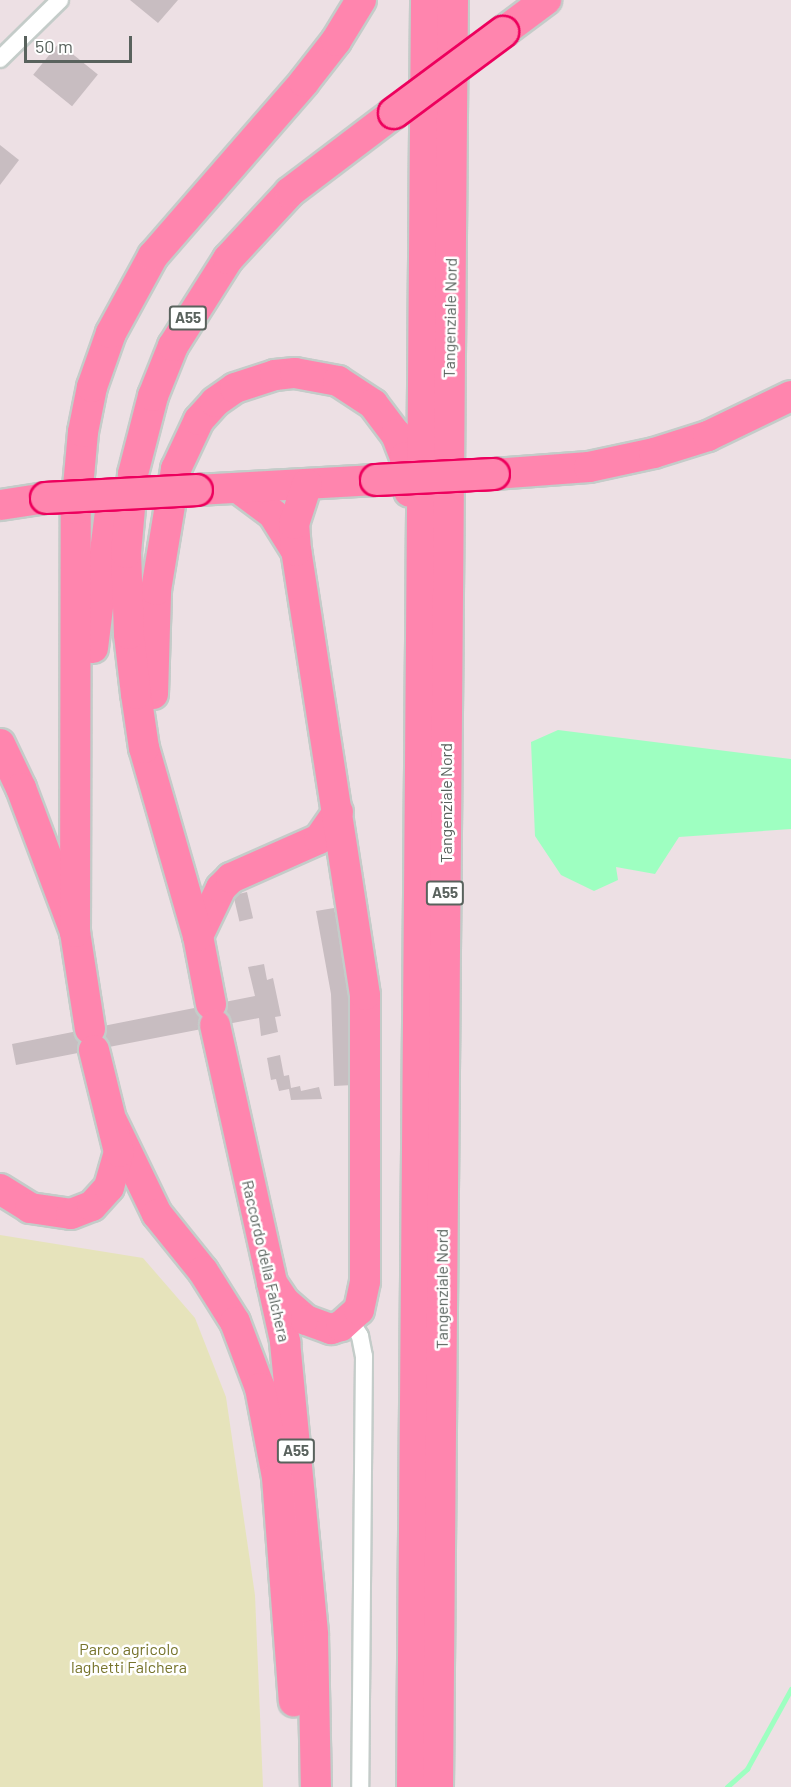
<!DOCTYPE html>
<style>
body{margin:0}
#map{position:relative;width:791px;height:1787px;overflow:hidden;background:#ede0e4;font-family:Barlow,sans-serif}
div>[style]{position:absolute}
.green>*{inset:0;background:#e6e3bb}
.water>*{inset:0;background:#9effc1}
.stream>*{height:4.5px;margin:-2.25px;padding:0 2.25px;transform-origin:2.25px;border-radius:2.25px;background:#9effc1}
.building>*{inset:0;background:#c8bdc1;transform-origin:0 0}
.roads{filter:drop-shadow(2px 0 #c4ccc9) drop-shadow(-2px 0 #c4ccc9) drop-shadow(0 2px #c4ccc9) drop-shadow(0 -2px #c4ccc9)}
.street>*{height:16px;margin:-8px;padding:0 8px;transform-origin:8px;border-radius:8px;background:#fff}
.highway>*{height:30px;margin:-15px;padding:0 15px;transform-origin:15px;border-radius:15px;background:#ff85ae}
.bridges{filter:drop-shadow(2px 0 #ed005d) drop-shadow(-2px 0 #ed005d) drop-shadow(0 2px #ed005d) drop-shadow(0 -2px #ed005d)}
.highway-bridge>*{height:30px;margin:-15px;padding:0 15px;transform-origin:15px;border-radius:15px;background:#ff85ae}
span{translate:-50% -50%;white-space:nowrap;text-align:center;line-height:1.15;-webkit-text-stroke:5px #fff;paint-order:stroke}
.shield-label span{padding:2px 4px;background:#fff;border:2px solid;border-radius:4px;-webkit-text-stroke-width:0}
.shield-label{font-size:15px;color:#59625d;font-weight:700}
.street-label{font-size:16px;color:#59625d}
.park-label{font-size:16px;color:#77742c}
.scale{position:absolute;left:24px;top:36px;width:108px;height:27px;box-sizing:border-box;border:3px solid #59625d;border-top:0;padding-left:8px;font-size:18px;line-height:21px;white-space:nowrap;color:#59625d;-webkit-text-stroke:4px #fff;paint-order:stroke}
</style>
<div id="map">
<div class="green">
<div style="clip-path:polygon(0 1235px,143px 1258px,195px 1318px,226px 1397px,255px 1595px,263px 1787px,0 1787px)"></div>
</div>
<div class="water">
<div style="clip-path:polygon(558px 730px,791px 759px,791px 829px,679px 837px,655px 874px,616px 867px,618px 880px,594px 891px,561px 875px,535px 836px,531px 742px)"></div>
</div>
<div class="stream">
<div style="left:727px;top:1787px;width:27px;rotate:-42deg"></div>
<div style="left:747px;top:1769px;width:91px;rotate:-61.2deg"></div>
</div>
<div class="building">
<div style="clip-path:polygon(130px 0,178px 0,158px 23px)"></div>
<div style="left:59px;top:43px;width:50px;height:41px;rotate:39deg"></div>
<div style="clip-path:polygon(0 145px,19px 160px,0 185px)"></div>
<div style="left:247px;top:892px;width:27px;height:14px;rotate:77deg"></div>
<div style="clip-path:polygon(334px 908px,348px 974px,353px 1085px,334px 1086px,331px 994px,316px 911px)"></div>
<div style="clip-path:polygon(264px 964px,267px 980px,273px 978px,281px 1016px,275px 1017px,278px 1032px,261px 1036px,259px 1018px,16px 1065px,12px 1044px,255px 996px,248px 967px)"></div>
<div style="clip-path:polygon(280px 1055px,284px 1076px,289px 1075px,291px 1088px,300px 1086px,301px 1091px,319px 1087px,322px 1099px,291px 1100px,289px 1089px,279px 1091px,276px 1079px,271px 1080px,267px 1058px)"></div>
</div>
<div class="roads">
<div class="street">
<div style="left:0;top:59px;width:84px;rotate:-44.5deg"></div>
<div style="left:350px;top:1320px;width:19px;rotate:58deg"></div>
<div style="left:360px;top:1336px;width:20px;rotate:79deg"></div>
<div style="left:364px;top:1356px;width:431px;rotate:90.5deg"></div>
</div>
<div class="highway">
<div style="left:503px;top:32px;width:54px;rotate:-36.7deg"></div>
<div style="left:494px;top:474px;width:95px;rotate:-4.2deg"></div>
<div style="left:589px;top:467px;width:66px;rotate:-12.2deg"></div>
<div style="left:654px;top:453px;width:57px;rotate:-17.5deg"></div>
<div style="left:708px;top:436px;width:92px;rotate:-25.7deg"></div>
<div style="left:238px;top:488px;width:44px;rotate:36.6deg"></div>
<div style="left:273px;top:514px;width:44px;rotate:58.1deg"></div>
<div style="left:197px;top:490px;width:179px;rotate:-3.2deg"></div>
<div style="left:0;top:505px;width:47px;rotate:-8.7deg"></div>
<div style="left:93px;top:648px;width:138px;rotate:-82.9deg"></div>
<div style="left:153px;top:694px;width:104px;rotate:-88.3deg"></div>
<div style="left:156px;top:590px;width:123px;rotate:-80.6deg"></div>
<div style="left:176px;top:469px;width:54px;rotate:-64.9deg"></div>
<div style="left:199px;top:420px;width:24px;rotate:-48deg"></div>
<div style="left:215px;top:402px;width:24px;rotate:-35deg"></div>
<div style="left:235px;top:388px;width:42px;rotate:-18deg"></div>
<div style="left:275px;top:375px;width:20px;rotate:-6deg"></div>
<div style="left:295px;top:373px;width:44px;rotate:10.5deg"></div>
<div style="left:338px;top:381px;width:42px;rotate:33.3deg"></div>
<div style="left:373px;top:404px;width:38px;rotate:53deg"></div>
<div style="left:396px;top:434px;width:25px;rotate:69deg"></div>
<div style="left:405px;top:457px;width:35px;rotate:83deg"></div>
<div style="left:0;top:744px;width:49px;rotate:64.5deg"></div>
<div style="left:21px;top:788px;width:154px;rotate:69.4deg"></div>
<div style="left:75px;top:932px;width:98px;rotate:81.2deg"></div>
<div style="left:75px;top:932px;width:423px;rotate:-89.9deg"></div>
<div style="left:76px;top:509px;width:77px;rotate:-84.8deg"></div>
<div style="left:83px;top:432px;width:46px;rotate:-78.7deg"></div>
<div style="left:92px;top:387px;width:57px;rotate:-70.6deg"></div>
<div style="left:111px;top:333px;width:88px;rotate:-61.4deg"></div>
<div style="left:153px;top:256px;width:230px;rotate:-49deg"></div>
<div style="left:304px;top:82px;width:52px;rotate:-52deg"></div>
<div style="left:336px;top:41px;width:48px;rotate:-58.6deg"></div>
<div style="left:198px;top:936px;width:53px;rotate:-64.4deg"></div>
<div style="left:221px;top:888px;width:14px;rotate:-45deg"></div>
<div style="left:231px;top:878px;width:96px;rotate:-23.9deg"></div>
<div style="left:319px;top:839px;width:33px;rotate:-55deg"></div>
<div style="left:211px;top:1004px;width:69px;rotate:-100.8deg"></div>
<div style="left:198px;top:936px;width:196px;rotate:-106deg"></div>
<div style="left:144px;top:748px;width:55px;rotate:-98.4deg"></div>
<div style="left:136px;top:694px;width:60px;rotate:-96.7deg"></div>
<div style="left:129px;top:634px;width:81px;rotate:-92.1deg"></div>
<div style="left:126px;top:553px;width:79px;rotate:-84.9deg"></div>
<div style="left:133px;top:474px;width:81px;rotate:-75.6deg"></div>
<div style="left:153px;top:396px;width:54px;rotate:-68.2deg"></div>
<div style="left:173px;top:346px;width:103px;rotate:-57.7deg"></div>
<div style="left:228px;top:259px;width:91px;rotate:-47.2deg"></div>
<div style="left:290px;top:192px;width:131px;rotate:-37.2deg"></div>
<div style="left:215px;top:1025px;width:325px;rotate:77.5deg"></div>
<div style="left:285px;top:1342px;width:294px;rotate:84.5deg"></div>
<div style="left:313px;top:1635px;width:152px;rotate:88.9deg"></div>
<div style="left:113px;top:1123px;width:101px;rotate:64.2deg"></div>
<div style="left:157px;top:1214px;width:73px;rotate:51.1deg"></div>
<div style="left:203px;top:1271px;width:60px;rotate:57.9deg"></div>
<div style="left:235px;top:1322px;width:71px;rotate:69.3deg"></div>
<div style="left:260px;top:1388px;width:91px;rotate:79.2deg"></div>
<div style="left:277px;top:1477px;width:225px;rotate:85.7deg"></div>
<div style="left:0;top:1189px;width:36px;rotate:32deg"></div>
<div style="left:30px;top:1208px;width:41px;rotate:8.3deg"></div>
<div style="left:71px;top:1214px;width:22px;rotate:-21deg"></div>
<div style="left:92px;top:1206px;width:25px;rotate:-48deg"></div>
<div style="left:109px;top:1187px;width:36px;rotate:-74deg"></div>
<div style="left:119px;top:1152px;width:105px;rotate:-103.8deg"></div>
<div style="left:272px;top:1283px;width:22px;rotate:56deg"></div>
<div style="left:284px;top:1301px;width:29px;rotate:41deg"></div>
<div style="left:306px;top:1320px;width:27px;rotate:20deg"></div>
<div style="left:331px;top:1329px;width:10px;rotate:-17deg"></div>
<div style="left:341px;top:1326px;width:24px;rotate:-42deg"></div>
<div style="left:359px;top:1310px;width:29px;rotate:-78deg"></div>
<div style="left:365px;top:1282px;width:287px;rotate:-90deg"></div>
<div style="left:365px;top:995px;width:449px;rotate:-98.8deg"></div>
<div style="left:296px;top:551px;width:27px;rotate:-94deg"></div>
<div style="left:294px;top:524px;width:42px;rotate:-72deg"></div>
<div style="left:412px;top:1787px;width:1787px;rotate:-89.55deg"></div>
<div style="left:438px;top:1787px;width:1787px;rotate:-89.52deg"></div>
</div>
</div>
<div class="bridges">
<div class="highway-bridge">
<div style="left:394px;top:113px;width:136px;rotate:-36.6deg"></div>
<div style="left:376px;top:480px;width:118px;rotate:-2.9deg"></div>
<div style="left:46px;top:498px;width:151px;rotate:-3deg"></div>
</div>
</div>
<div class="shield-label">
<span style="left:188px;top:318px">A55</span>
<span style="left:445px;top:893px">A55</span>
<span style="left:296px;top:1451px">A55</span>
</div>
<div class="street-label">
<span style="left:450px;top:318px;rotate:-89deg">Tangenziale Nord</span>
<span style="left:446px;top:803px;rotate:-90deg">Tangenziale Nord</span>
<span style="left:266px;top:1261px;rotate:77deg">Raccordo della Falchera</span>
<span style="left:442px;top:1289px;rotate:-90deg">Tangenziale Nord</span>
</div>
<div class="park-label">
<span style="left:129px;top:1658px">Parco agricolo<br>laghetti Falchera</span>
</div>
<div class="scale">50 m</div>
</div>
